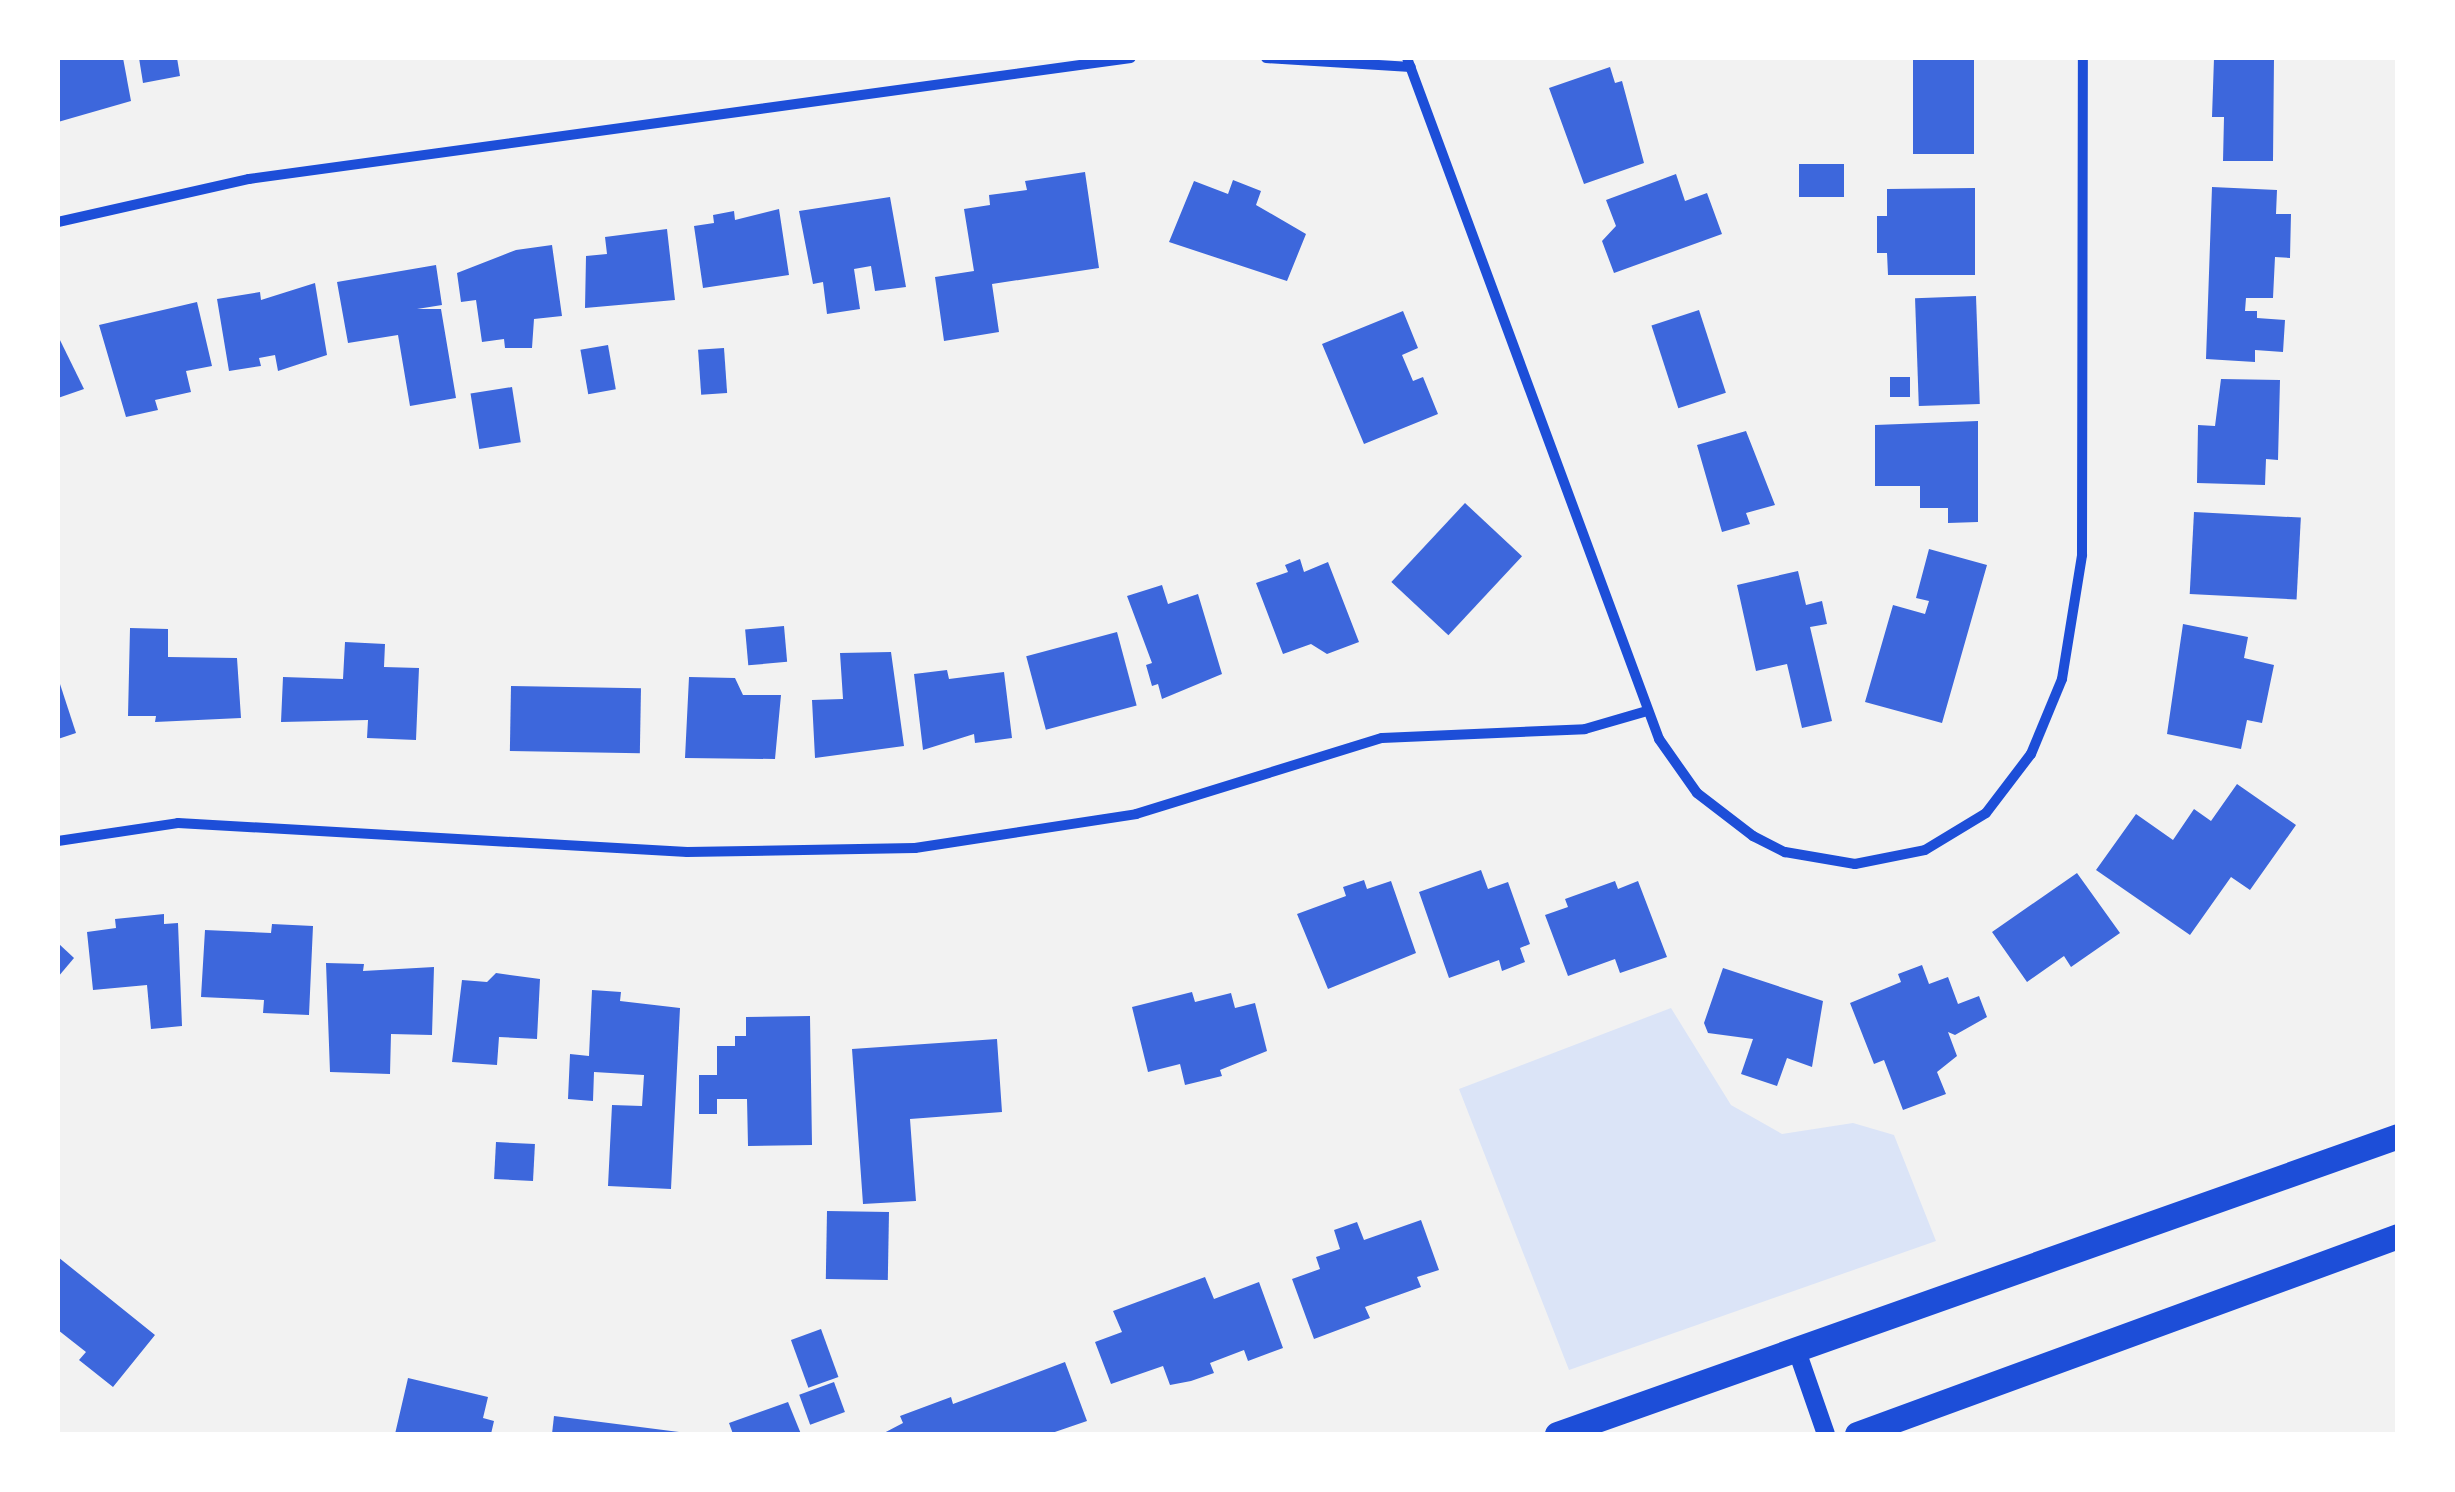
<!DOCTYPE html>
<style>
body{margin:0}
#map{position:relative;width:2455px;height:1492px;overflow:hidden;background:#f2f2f2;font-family:"Titillium Web",sans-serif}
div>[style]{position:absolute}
.green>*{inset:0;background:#dbe4f7}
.building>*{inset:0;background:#3d67dc;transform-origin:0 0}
.minor>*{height:10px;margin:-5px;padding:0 5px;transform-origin:5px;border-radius:5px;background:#1d4ed8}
.tertiary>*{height:18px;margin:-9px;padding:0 9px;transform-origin:9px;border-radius:9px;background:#1d4ed8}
.primary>*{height:25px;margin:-12.5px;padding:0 12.5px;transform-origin:12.5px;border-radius:12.5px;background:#1d4ed8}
span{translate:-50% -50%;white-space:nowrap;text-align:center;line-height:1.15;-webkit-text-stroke:9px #fff;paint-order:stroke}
.frame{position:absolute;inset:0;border:60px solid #fff;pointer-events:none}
</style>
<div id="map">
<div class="green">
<div style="clip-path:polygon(1671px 1008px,1731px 1105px,1782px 1134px,1853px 1123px,1894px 1135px,1936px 1241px,1569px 1370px,1459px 1089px)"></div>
</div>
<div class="building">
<div style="clip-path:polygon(58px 58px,123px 58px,131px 101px,58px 122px)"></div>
<div style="clip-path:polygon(139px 58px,177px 58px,180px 76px,143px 83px)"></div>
<div style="left:1913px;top:58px;width:61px;height:96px"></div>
<div style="clip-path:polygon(2214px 58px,2274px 58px,2273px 161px,2223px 161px,2224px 117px,2212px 117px)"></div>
<div style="clip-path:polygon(1610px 67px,1615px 83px,1622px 81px,1644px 163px,1584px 184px,1549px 88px)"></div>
<div style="left:1844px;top:164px;width:33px;height:45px;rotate:90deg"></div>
<div style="clip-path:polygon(1085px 172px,1099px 268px,992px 284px,999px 332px,944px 341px,935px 277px,974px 271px,964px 209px,990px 205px,989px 195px,1027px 190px,1025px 181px)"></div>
<div style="clip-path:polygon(1676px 174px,1685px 201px,1707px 193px,1722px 234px,1614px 273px,1602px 241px,1616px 226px,1606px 200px)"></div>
<div style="clip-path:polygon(1233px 180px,1261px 191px,1256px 205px,1306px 234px,1287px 281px,1169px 242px,1194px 181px,1228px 194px)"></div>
<div style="clip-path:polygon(2212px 187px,2277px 190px,2276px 214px,2291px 214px,2290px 258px,2275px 257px,2273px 298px,2246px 298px,2245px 311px,2257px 311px,2257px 318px,2285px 320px,2283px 352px,2255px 350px,2255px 362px,2206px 359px)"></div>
<div style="clip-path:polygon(1975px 188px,1975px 275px,1888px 275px,1887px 253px,1877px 253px,1877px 216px,1887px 216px,1887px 189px)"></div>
<div style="clip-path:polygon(890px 197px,906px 287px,875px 291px,871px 266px,854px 269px,860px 309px,827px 314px,823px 282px,813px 284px,799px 211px)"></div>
<div style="clip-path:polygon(779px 209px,789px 275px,703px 288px,694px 226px,714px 223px,713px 215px,734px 211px,735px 220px)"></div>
<div style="clip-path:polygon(667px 229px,675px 300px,585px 308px,586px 256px,607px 254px,605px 237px)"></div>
<div style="clip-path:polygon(552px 245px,562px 316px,534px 319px,532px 348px,505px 348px,504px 339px,482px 342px,476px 300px,461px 302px,457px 273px,516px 250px)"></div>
<div style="clip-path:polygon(436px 265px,442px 305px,417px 309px,441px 309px,456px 398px,410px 406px,398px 335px,348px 343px,337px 282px)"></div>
<div style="clip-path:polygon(315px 283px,327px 355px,278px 371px,275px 355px,259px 358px,261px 366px,229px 371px,217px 299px,260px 292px,261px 300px)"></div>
<div style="left:1976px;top:296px;width:108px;height:61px;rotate:88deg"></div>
<div style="clip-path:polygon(197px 302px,212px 366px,186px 371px,191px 392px,155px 400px,158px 410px,126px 417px,99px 325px)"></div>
<div style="left:1699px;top:310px;width:87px;height:50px;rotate:72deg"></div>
<div style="clip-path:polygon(1403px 311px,1418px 348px,1402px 355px,1413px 381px,1423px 377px,1438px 414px,1364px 444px,1322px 344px)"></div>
<div style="clip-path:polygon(58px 336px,84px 389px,58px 398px)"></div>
<div style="left:608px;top:345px;width:45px;height:28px;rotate:80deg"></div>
<div style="left:724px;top:348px;width:45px;height:26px;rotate:86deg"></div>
<div style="left:1890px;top:377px;width:20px;height:20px"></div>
<div style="clip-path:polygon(2221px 379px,2280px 380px,2278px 460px,2266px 459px,2265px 485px,2197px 483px,2198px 425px,2215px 426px)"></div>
<div style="left:512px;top:387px;width:56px;height:42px;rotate:81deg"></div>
<div style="clip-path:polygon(1978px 421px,1978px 522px,1948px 523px,1948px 508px,1920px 508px,1920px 486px,1875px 486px,1875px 425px)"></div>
<div style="clip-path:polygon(1746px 431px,1775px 505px,1746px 513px,1750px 524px,1722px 532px,1697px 445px)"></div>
<div style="left:1465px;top:503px;width:78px;height:108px;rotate:43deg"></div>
<div style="left:2194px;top:512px;width:107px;height:82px;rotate:3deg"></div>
<div style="clip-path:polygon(1929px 549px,1987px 565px,1942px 723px,1865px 702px,1893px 605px,1925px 614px,1929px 601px,1916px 598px)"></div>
<div style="clip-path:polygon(1300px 559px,1304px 572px,1328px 562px,1359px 642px,1327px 654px,1311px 644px,1283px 654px,1256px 583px,1288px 572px,1285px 565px)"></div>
<div style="clip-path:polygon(1798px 571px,1806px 605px,1822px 601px,1827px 624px,1810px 627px,1832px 721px,1802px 728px,1787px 664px,1756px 671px,1737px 585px)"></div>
<div style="clip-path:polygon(1162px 585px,1168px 604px,1198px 594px,1222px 674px,1162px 699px,1158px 684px,1152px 686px,1146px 665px,1152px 663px,1127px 596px)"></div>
<div style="clip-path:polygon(2183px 624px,2248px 637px,2244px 658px,2274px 665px,2262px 723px,2247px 720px,2241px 749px,2167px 734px)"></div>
<div style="left:784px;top:626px;width:36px;height:39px;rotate:85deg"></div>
<div style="clip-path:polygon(130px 628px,168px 629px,168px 657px,237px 658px,241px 718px,155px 722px,156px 716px,128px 716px)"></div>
<div style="left:1117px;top:632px;width:76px;height:94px;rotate:75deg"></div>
<div style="clip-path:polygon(345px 642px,385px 644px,384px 667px,419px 668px,416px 740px,367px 738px,368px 720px,281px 722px,283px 677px,343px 679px)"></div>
<div style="clip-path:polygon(891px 652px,904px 746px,815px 758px,812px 700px,843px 699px,840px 653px)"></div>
<div style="clip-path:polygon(947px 670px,949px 679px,1004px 672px,1012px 738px,975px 743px,974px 734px,923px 750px,914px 674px)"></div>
<div style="clip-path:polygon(689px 677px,735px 678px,743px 695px,781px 695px,775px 759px,685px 758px)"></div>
<div style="clip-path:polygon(60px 684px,76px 733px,58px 739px,58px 685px)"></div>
<div style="left:511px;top:686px;width:130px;height:65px;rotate:1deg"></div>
<div style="clip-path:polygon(2237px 784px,2296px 825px,2250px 890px,2231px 877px,2190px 935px,2096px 870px,2136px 814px,2173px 840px,2194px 809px,2211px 821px)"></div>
<div style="clip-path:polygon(1481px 870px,1488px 889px,1508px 882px,1530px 944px,1520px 948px,1525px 962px,1502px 971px,1499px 960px,1449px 978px,1419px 892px)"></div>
<div style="clip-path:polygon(2077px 873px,2120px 933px,2071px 967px,2064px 956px,2027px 982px,1992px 932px)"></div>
<div style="clip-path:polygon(1364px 880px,1367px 889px,1391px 881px,1416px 953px,1328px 989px,1297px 914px,1346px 896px,1343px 887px)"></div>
<div style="clip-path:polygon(1615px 881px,1618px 889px,1638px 881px,1667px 957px,1620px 973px,1615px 959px,1568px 976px,1545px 915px,1568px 907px,1565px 899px)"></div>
<div style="clip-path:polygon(164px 914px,164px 924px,178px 923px,182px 1026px,151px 1029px,147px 985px,93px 990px,87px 932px,116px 928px,115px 919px)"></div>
<div style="clip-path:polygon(272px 924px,313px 926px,309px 1015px,263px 1013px,264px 1000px,201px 997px,205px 930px,271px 933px)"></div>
<div style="clip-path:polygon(58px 943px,74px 958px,58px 977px)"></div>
<div style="clip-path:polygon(326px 963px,364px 964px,363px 971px,434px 967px,432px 1035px,391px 1034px,390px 1074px,330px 1072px)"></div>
<div style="clip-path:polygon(1922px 965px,1929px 984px,1948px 977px,1958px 1004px,1979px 996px,1987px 1017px,1955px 1035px,1948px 1032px,1957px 1056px,1937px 1072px,1946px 1094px,1903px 1110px,1884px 1060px,1874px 1064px,1850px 1003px,1901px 982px,1898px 974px)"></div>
<div style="clip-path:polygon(1723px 968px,1823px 1001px,1812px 1067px,1787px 1058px,1777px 1086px,1741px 1074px,1753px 1039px,1708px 1033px,1704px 1023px)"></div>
<div style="clip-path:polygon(496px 973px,540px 979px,537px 1039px,499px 1037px,497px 1065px,452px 1062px,462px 980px,487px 982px)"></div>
<div style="clip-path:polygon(592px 990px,621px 992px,620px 1001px,680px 1008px,671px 1189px,608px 1186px,612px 1105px,642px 1106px,644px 1075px,594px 1072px,593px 1101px,568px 1099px,570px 1054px,589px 1056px)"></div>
<div style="clip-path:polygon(1192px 992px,1195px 1002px,1231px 993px,1235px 1008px,1255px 1003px,1267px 1051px,1220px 1070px,1222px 1076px,1185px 1085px,1180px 1064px,1148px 1072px,1132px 1007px)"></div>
<div style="clip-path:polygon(810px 1016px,812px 1145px,748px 1146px,747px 1099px,717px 1099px,717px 1114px,699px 1114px,699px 1075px,717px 1075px,717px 1046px,735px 1046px,735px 1036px,746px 1036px,746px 1017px)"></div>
<div style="clip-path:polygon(997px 1039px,1002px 1112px,910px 1119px,916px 1201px,863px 1204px,852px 1049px)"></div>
<div style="left:496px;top:1142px;width:39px;height:37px;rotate:3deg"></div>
<div style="left:827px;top:1211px;width:62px;height:68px;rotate:1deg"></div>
<div style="clip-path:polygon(1421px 1220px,1439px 1270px,1417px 1277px,1421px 1287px,1365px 1307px,1370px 1318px,1314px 1339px,1292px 1279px,1320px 1269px,1316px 1257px,1340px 1249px,1334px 1230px,1357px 1222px,1364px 1240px)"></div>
<div style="clip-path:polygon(58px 1257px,155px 1335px,113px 1387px,79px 1360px,86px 1352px,58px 1330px)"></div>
<div style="clip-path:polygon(1205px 1277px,1214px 1299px,1259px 1282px,1283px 1348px,1248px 1361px,1244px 1350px,1210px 1363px,1214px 1373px,1191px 1381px,1170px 1385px,1163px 1366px,1111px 1384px,1095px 1342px,1122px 1332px,1113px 1311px)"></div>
<div style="left:821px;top:1329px;width:51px;height:32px;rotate:70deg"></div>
<div style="clip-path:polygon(1065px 1362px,1087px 1421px,1049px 1434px,882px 1434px,903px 1423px,900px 1416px,951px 1397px,953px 1404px)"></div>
<div style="clip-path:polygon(408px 1378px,488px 1397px,483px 1418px,494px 1421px,491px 1434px,395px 1434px)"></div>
<div style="left:834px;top:1382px;width:32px;height:37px;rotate:70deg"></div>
<div style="clip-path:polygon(788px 1402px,801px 1434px,733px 1434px,729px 1423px)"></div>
<div style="clip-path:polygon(554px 1416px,679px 1432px,679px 1434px,552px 1434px)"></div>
</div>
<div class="minor">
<div style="left:1266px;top:58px;width:145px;rotate:3.6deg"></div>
<div style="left:1407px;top:58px;width:726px;rotate:69.69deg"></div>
<div style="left:1659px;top:739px;width:66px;rotate:54.9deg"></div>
<div style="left:1697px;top:793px;width:71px;rotate:37.5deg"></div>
<div style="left:1753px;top:836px;width:36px;rotate:27deg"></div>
<div style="left:1785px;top:852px;width:71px;rotate:9.7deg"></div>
<div style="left:1855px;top:864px;width:71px;rotate:-11.3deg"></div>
<div style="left:1925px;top:850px;width:71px;rotate:-31.2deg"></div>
<div style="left:1986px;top:813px;width:74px;rotate:-52.7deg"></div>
<div style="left:2031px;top:754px;width:81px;rotate:-67.5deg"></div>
<div style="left:2062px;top:679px;width:126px;rotate:-80.8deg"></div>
<div style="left:2082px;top:555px;width:497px;rotate:-89.9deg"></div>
<div style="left:58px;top:222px;width:196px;rotate:-12.7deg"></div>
<div style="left:249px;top:179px;width:890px;rotate:-7.81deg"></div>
<div style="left:58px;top:841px;width:121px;rotate:-8.5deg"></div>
<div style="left:178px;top:823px;width:510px;rotate:3.26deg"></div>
<div style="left:687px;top:852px;width:228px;rotate:-1deg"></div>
<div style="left:915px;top:848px;width:224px;rotate:-8.7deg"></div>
<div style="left:1136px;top:814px;width:257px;rotate:-17.2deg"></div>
<div style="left:1382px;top:738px;width:203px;rotate:-2.5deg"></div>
<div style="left:1585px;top:729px;width:65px;rotate:-16.2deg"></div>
</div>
<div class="tertiary">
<div style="left:1796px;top:1348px;width:91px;rotate:70.8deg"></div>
</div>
<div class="primary">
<div style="left:1557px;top:1434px;width:892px;rotate:-19.51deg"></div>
<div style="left:1857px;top:1434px;width:576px;rotate:-20.1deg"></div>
</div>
<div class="frame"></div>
</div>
